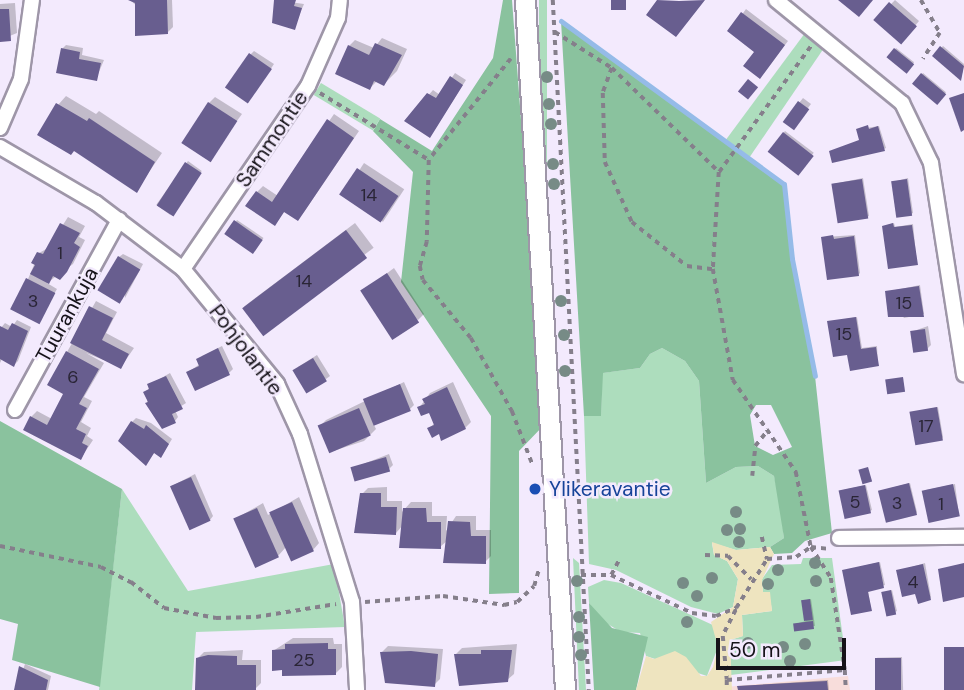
<!DOCTYPE html>
<style>
body{margin:0}
#map{position:relative;width:964px;height:690px;overflow:hidden;background:#f3eafd;font-family:"DM Sans",sans-serif}
div>[style]{position:absolute}
.education>*{inset:0;background:#f8dddb}
.green>*{inset:0;background:#adddbd;transform-origin:0 0}
.forest>*{inset:0;background:#8ac29e}
.sand>*{inset:0;background:#eee4bf}
.shadow>*{inset:0;background:#0003;transform-origin:0 0}
.stream>*{height:5px;margin:-2.5px;padding:0 2.5px;transform-origin:2.5px;border-radius:2.5px;background:#95bbe8}
.building>*{inset:0;background:#685e8f;transform-origin:0 0}
.path>*{height:3.5px;margin-top:-1.75px;transform-origin:0;background:repeating-linear-gradient(90deg,#857f8b 0 5px,transparent 0 10px)}
.roads{filter:drop-shadow(2px 0 #9e96a8) drop-shadow(-2px 0 #9e96a8) drop-shadow(0 2px #9e96a8) drop-shadow(0 -2px #9e96a8)}
.street>*{height:14px;margin:-7px;padding:0 7px;transform-origin:7px;border-radius:7px;background:#fff}
.secondary>*{height:19px;margin:-9.5px;padding:0 9.5px;transform-origin:9.5px;border-radius:9.5px;background:#fff}
.trees>*{width:12px;height:12px;margin:-6px;border-radius:50%;background:#778b86}
.dots>*{width:19px;height:19px;translate:-50% -50%;box-sizing:border-box;border:4px solid #f3eafd;border-radius:50%}
span{translate:-50% -50%;white-space:nowrap;text-align:center;line-height:1.15;-webkit-text-stroke:5px #f3eafd;paint-order:stroke}
.number-label{font-size:18px;color:#2a2536}
.number-label span{-webkit-text-stroke-width:0}
.street-label{font-size:21px;color:#151218}
.transit-label{font-size:21px;color:#164399}
.left{translate:0 -50%;text-align:left}
.scale{position:absolute;left:716px;top:638px;width:130px;height:32px;box-sizing:border-box;border:4px solid #151218;border-top:0;padding-left:9px;font-size:21px;line-height:24px;white-space:nowrap;color:#151218;-webkit-text-stroke:5px #f3eafd;paint-order:stroke}
</style>
<div id="map">
<div class="education">
<div style="clip-path:polygon(848px 676px,850px 690px,693px 690px,737px 686px)"></div>
</div>
<div class="green">
<div style="left:539px;top:0;width:8px;height:396px"></div>
<div style="clip-path:polygon(805px 33px,824px 48px,749px 158px,725px 141px)"></div>
<div style="left:321px;top:83px;width:69px;height:14px;rotate:31deg"></div>
<div style="clip-path:polygon(662px 348px,685px 361px,699px 381px,706px 483px,736px 467px,758px 466px,774px 476px,780px 501px,784px 538px,770px 547px,736px 550px,712px 543px,714px 555px,727px 561px,738px 579px,733px 607px,718px 614px,691px 607px,616px 570px,589px 564px,584px 416px,601px 416px,602px 373px,640px 368px,650px 354px)"></div>
<div style="clip-path:polygon(122px 489px,188px 591px,334px 564px,345px 627px,196px 632px,192px 690px,99px 690px)"></div>
<div style="clip-path:polygon(573px 558px,579px 563px,586px 690px,579px 690px)"></div>
<div style="clip-path:polygon(803px 558px,832px 558px,846px 660px,731px 675px,730px 640px,743px 636px,742px 615px,772px 611px,769px 592px,763px 592px,762px 579px,772px 565px,801px 564px)"></div>
<div style="clip-path:polygon(604px 580px,621px 583px,715px 626px,718px 647px,707px 676px,646px 656px,640px 633px,621px 632px,601px 620px,589px 603px,588px 587px)"></div>
</div>
<div class="forest">
<div style="clip-path:polygon(503px 0,512px 0,544px 425px,519px 451px,519px 593px,489px 594px,491px 416px,401px 282px,413px 172px,373px 131px,380px 119px,432px 151px,493px 58px)"></div>
<div style="clip-path:polygon(evenodd,561px 21px,784px 184px,792px 259px,815px 376px,832px 533px,805px 541px,792px 553px,774px 554px,770px 547px,784px 538px,774px 476px,758px 466px,736px 467px,706px 483px,699px 381px,685px 361px,662px 348px,650px 354px,640px 368px,603px 373px,601px 416px,584px 416px,561px 21px,756px 405px,771px 405px,792px 447px,773px 455px,755px 446px,750px 415px,756px 405px)"></div>
<div style="clip-path:polygon(0 421px,122px 489px,100px 687px,12px 660px,18px 624px,0 619px)"></div>
<div style="clip-path:polygon(589px 603px,612px 628px,648px 637px,636px 690px,594px 690px)"></div>
</div>
<div class="sand">
<div style="clip-path:polygon(712px 542px,736px 550px,770px 547px,774px 554px,762px 580px,763px 592px,770px 592px,772px 611px,742px 615px,743px 636px,730px 640px,732px 690px,636px 690px,646px 656px,654px 659px,675px 651px,686px 657px,701px 676px,707px 676px,713px 667px,718px 647px,711px 622px,733px 607px,738px 579px,727px 561px,714px 555px)"></div>
</div>
<div class="shadow">
<div style="clip-path:polygon(130px 0,172px 0,173px 27px,167px 33px)"></div>
<div style="clip-path:polygon(276px 0,304px 4px,294px 28px)"></div>
<div style="clip-path:polygon(895px 0,919px 21px,905px 38px,876px 20px)"></div>
<div style="clip-path:polygon(15px 3px,17px 33px,0 40px,0 4px)"></div>
<div style="clip-path:polygon(746px 9px,788px 41px,764px 73px,756px 51px,730px 31px)"></div>
<div style="clip-path:polygon(382px 38px,407px 49px,397px 71px,384px 84px,377px 81px,370px 88px,349px 46px,355px 40px,374px 48px)"></div>
<div style="clip-path:polygon(66px 45px,83px 48px,82px 55px,104px 60px,96px 79px,62px 49px)"></div>
<div style="clip-path:polygon(943px 46px,964px 64px,961px 78px,934px 56px)"></div>
<div style="left:896px;top:48px;width:23px;height:12px;rotate:38deg"></div>
<div style="clip-path:polygon(254px 51px,274px 64px,252px 97px,250px 55px)"></div>
<div style="clip-path:polygon(455px 73px,466px 80px,433px 132px,406px 121px,433px 90px,440px 95px)"></div>
<div style="left:923px;top:73px;width:30px;height:13px;rotate:40deg"></div>
<div style="clip-path:polygon(66px 96px,96px 114px,99px 111px,162px 153px,136px 191px,58px 105px)"></div>
<div style="clip-path:polygon(215px 97px,242px 114px,209px 159px,209px 103px)"></div>
<div style="clip-path:polygon(803px 98px,811px 104px,796px 124px,784px 122px)"></div>
<div style="clip-path:polygon(334px 114px,359px 131px,304px 212px,298px 219px,286px 210px,275px 223px,257px 192px,263px 186px,278px 196px)"></div>
<div style="clip-path:polygon(879px 126px,886px 148px,884px 149px,861px 139px,860px 129px)"></div>
<div style="left:785px;top:131px;width:36px;height:26px;rotate:37deg"></div>
<div style="left:188px;top:161px;width:17px;height:54px;rotate:36deg"></div>
<div style="left:364px;top:163px;width:48px;height:39px;rotate:33deg"></div>
<div style="clip-path:polygon(863px 178px,869px 216px,867px 217px,833px 184px)"></div>
<div style="clip-path:polygon(908px 178px,913px 213px,911px 214px,893px 182px)"></div>
<div style="clip-path:polygon(68px 217px,85px 226px,79px 237px,85px 240px,73px 264px,47px 283px,57px 289px,38px 322px,28px 279px,39px 253px,48px 248px)"></div>
<div style="left:237px;top:220px;width:32px;height:16px;rotate:34deg"></div>
<div style="left:355px;top:223px;width:31px;height:139px;rotate:53deg"></div>
<div style="clip-path:polygon(894px 223px,895px 227px,913px 224px,917px 264px,884px 226px)"></div>
<div style="clip-path:polygon(855px 235px,860px 273px,858px 275px,825px 237px)"></div>
<div style="clip-path:polygon(123px 254px,143px 264px,125px 298px,119px 257px)"></div>
<div style="clip-path:polygon(394px 268px,424px 314px,418px 320px,370px 286px)"></div>
<div style="clip-path:polygon(920px 285px,924px 314px,904px 318px,886px 292px)"></div>
<div style="clip-path:polygon(96px 301px,117px 312px,106px 333px,134px 348px,121px 367px,86px 353px,104px 363px,84px 397px,92px 401px,81px 422px,91px 428px,87px 436px,93px 440px,81px 458px,31px 417px,37px 411px,52px 419px,65px 394px,67px 352px)"></div>
<div style="clip-path:polygon(857px 317px,862px 348px,877px 346px,878px 365px,849px 353px,829px 322px)"></div>
<div style="clip-path:polygon(17px 320px,31px 327px,18px 361px,14px 365px,2px 359px,0 363px,0 329px,5px 323px,12px 327px)"></div>
<div style="clip-path:polygon(928px 326px,931px 345px,927px 349px,911px 332px)"></div>
<div style="clip-path:polygon(222px 346px,233px 369px,229px 373px,188px 372px,200px 364px,202px 356px)"></div>
<div style="clip-path:polygon(317px 355px,330px 376px,326px 379px,298px 367px)"></div>
<div style="clip-path:polygon(170px 373px,186px 403px,175px 410px,178px 417px,175px 421px,147px 403px,149px 385px)"></div>
<div style="clip-path:polygon(404px 382px,414px 405px,410px 409px,374px 425px,376px 429px,364px 441px,330px 452px,320px 426px,326px 420px)"></div>
<div style="clip-path:polygon(453px 382px,471px 422px,465px 428px,439px 432px,429px 428px,435px 423px,429px 410px,419px 408px,430px 393px)"></div>
<div style="clip-path:polygon(938px 407px,943px 437px,942px 439px,911px 413px)"></div>
<div style="clip-path:polygon(136px 418px,151px 423px,172px 439px,164px 452px,155px 452px,146px 463px,132px 422px)"></div>
<div style="clip-path:polygon(389px 454px,393px 465px,389px 469px,353px 468px)"></div>
<div style="clip-path:polygon(195px 474px,213px 516px,210px 520px,172px 486px)"></div>
<div style="clip-path:polygon(910px 483px,917px 512px,916px 514px,880px 491px)"></div>
<div style="clip-path:polygon(955px 484px,959px 515px,924px 491px,926px 490px)"></div>
<div style="clip-path:polygon(866px 485px,872px 510px,870px 511px,843px 490px)"></div>
<div style="clip-path:polygon(387px 487px,387px 501px,402px 501px,402px 512px,411px 502px,432px 502px,432px 516px,447px 516px,446px 531px,456px 516px,476px 516px,476px 530px,491px 530px,491px 556px,485px 562px,448px 540px,440px 547px,403px 525px,396px 533px,362px 494px,368px 488px)"></div>
<div style="clip-path:polygon(299px 497px,319px 543px,313px 550px,286px 547px,278px 556px,235px 519px,263px 503px,268px 515px)"></div>
<div style="clip-path:polygon(880px 562px,885px 585px,868px 590px,871px 609px,846px 570px)"></div>
<div style="clip-path:polygon(925px 563px,931px 597px,930px 599px,898px 571px)"></div>
<div style="clip-path:polygon(892px 590px,897px 611px,895px 612px,883px 593px)"></div>
<div style="clip-path:polygon(811px 599px,815px 626px,795px 624px,806px 621px,803px 601px)"></div>
<div style="clip-path:polygon(293px 638px,333px 638px,334px 644px,342px 644px,342px 667px,336px 673px,283px 669px,273px 651px)"></div>
<div style="clip-path:polygon(517px 644px,514px 674px,507px 680px,456px 654px,462px 648px)"></div>
<div style="clip-path:polygon(388px 646px,443px 649px,440px 679px,434px 685px,382px 652px)"></div>
<div style="clip-path:polygon(243px 650px,242px 660px,261px 660px,261px 683px,255px 689px,198px 658px,204px 652px)"></div>
<div style="left:902px;top:657px;width:33px;height:25px;rotate:88deg"></div>
<div style="clip-path:polygon(25px 664px,51px 676px,48px 690px,16px 690px)"></div>
<div style="clip-path:polygon(828px 680px,829px 690px,740px 690px,741px 686px)"></div>
</div>
<div class="stream">
<div style="left:561px;top:21px;width:276px;rotate:36.2deg"></div>
<div style="left:784px;top:184px;width:75px;rotate:83.9deg"></div>
<div style="left:792px;top:259px;width:119px;rotate:78.9deg"></div>
</div>
<div class="building">
<div style="clip-path:polygon(128px 0,167px 0,168px 34px,135px 36px,135px 3px)"></div>
<div style="clip-path:polygon(274px 0,296px 0,294px 6px,302px 8px,295px 30px,272px 23px)"></div>
<div style="left:611px;top:0;width:15px;height:10px"></div>
<div style="clip-path:polygon(657px 0,679px 1px,705px 0,676px 37px,646px 15px)"></div>
<div style="clip-path:polygon(838px 0,873px 0,859px 17px)"></div>
<div style="left:889px;top:2px;width:37px;height:24px;rotate:41deg"></div>
<div style="clip-path:polygon(0 9px,9px 9px,11px 41px,0 42px)"></div>
<div style="clip-path:polygon(741px 12px,785px 45px,760px 79px,743px 66px,754px 52px,727px 31px)"></div>
<div style="clip-path:polygon(375px 43px,402px 55px,384px 86px,374px 81px,370px 90px,335px 74px,348px 45px,369px 55px)"></div>
<div style="clip-path:polygon(940px 46px,964px 66px,961px 81px,932px 56px)"></div>
<div style="clip-path:polygon(61px 48px,80px 52px,79px 59px,101px 63px,97px 81px,56px 73px)"></div>
<div style="left:894px;top:48px;width:26px;height:12px;rotate:39deg"></div>
<div style="left:249px;top:53px;width:28px;height:42px;rotate:35deg"></div>
<div style="left:921px;top:73px;width:33px;height:14px;rotate:40deg"></div>
<div style="clip-path:polygon(450px 76px,463px 85px,430px 138px,404px 121px,427px 93px,436px 98px)"></div>
<div style="left:748px;top:79px;width:13px;height:16px;rotate:39deg"></div>
<div style="clip-path:polygon(964px 93px,964px 130px,961px 132px,949px 98px)"></div>
<div style="left:798px;top:101px;width:14px;height:26px;rotate:36deg"></div>
<div style="left:208px;top:102px;width:35px;height:49px;rotate:33deg"></div>
<div style="clip-path:polygon(56px 103px,87px 121px,89px 118px,155px 162px,137px 193px,74px 151px,71px 155px,37px 135px)"></div>
<div style="clip-path:polygon(327px 119px,354px 138px,298px 221px,284px 212px,275px 226px,245px 206px,256px 191px,272px 202px)"></div>
<div style="clip-path:polygon(868px 125px,869px 129px,878px 126px,885px 151px,832px 163px,829px 151px,859px 140px,856px 129px)"></div>
<div style="left:783px;top:132px;width:39px;height:25px;rotate:38deg"></div>
<div style="left:185px;top:162px;width:20px;height:52px;rotate:33deg"></div>
<div style="left:357px;top:168px;width:50px;height:32px;rotate:34deg"></div>
<div style="left:862px;top:179px;width:40px;height:31px;rotate:81deg"></div>
<div style="left:907px;top:179px;width:37px;height:16px;rotate:82deg"></div>
<div style="left:234px;top:220px;width:35px;height:17px;rotate:35deg"></div>
<div style="clip-path:polygon(60px 223px,80px 233px,74px 243px,80px 247px,67px 272px,60px 280px,53px 276px,49px 284px,30px 274px,35px 265px,31px 263px,37px 252px,43px 254px)"></div>
<div style="clip-path:polygon(893px 223px,894px 227px,912px 225px,918px 265px,888px 269px,882px 226px)"></div>
<div style="left:346px;top:230px;width:35px;height:130px;rotate:53deg"></div>
<div style="clip-path:polygon(833px 235px,834px 239px,854px 236px,859px 276px,827px 280px,821px 237px)"></div>
<div style="left:118px;top:256px;width:26px;height:40px;rotate:31deg"></div>
<div style="left:387px;top:273px;width:59px;height:32px;rotate:57deg"></div>
<div style="left:26px;top:278px;width:33px;height:35px;rotate:27deg"></div>
<div style="clip-path:polygon(919px 286px,924px 317px,888px 317px,885px 291px)"></div>
<div style="clip-path:polygon(89px 306px,113px 318px,102px 340px,129px 354px,121px 369px,70px 343px)"></div>
<div style="clip-path:polygon(856px 317px,861px 349px,876px 347px,879px 366px,850px 371px,847px 355px,833px 357px,827px 321px)"></div>
<div style="clip-path:polygon(12px 323px,28px 331px,14px 367px,0 359px,0 326px,8px 330px)"></div>
<div style="left:925px;top:329px;width:22px;height:15px;rotate:82deg"></div>
<div style="clip-path:polygon(218px 348px,230px 375px,195px 391px,186px 372px,199px 366px,196px 359px)"></div>
<div style="clip-path:polygon(66px 351px,99px 369px,79px 404px,87px 408px,76px 429px,86px 434px,82px 443px,88px 446px,81px 460px,23px 430px,30px 416px,47px 425px,63px 394px,47px 385px)"></div>
<div style="left:313px;top:358px;width:27px;height:24px;rotate:59deg"></div>
<div style="clip-path:polygon(166px 376px,183px 409px,172px 414px,176px 423px,162px 429px,145px 403px,148px 402px,143px 392px,149px 389px,147px 384px)"></div>
<div style="left:903px;top:377px;width:15px;height:18px;rotate:82deg"></div>
<div style="left:400px;top:384px;width:29px;height:40px;rotate:68deg"></div>
<div style="clip-path:polygon(447px 387px,466px 429px,441px 441px,439px 434px,432px 438px,427px 428px,434px 425px,429px 413px,421px 416px,417px 407px,425px 404px,422px 399px)"></div>
<div style="left:937px;top:407px;width:34px;height:28px;rotate:80deg"></div>
<div style="left:359px;top:408px;width:30px;height:45px;rotate:67deg"></div>
<div style="clip-path:polygon(131px 421px,144px 429px,146px 425px,169px 444px,161px 458px,154px 453px,146px 466px,118px 441px)"></div>
<div style="left:386px;top:457px;width:15px;height:37px;rotate:74deg"></div>
<div style="left:868px;top:467px;width:15px;height:10px;rotate:74deg"></div>
<div style="left:191px;top:477px;width:48px;height:23px;rotate:66deg"></div>
<div style="left:909px;top:483px;width:33px;height:32px;rotate:76deg"></div>
<div style="left:953px;top:484px;width:33px;height:32px;rotate:78deg"></div>
<div style="left:865px;top:485px;width:29px;height:27px;rotate:78deg"></div>
<div style="clip-path:polygon(360px 493px,381px 493px,381px 507px,397px 507px,396px 535px,354px 533px)"></div>
<div style="left:292px;top:502px;width:54px;height:25px;rotate:66deg"></div>
<div style="left:257px;top:508px;width:54px;height:26px;rotate:66deg"></div>
<div style="clip-path:polygon(403px 508px,426px 508px,427px 522px,441px 522px,441px 549px,399px 548px)"></div>
<div style="clip-path:polygon(448px 521px,470px 522px,471px 536px,486px 536px,486px 564px,443px 563px)"></div>
<div style="clip-path:polygon(879px 562px,884px 588px,868px 592px,872px 611px,851px 615px,842px 570px)"></div>
<div style="clip-path:polygon(964px 563px,964px 597px,943px 602px,938px 569px)"></div>
<div style="clip-path:polygon(923px 564px,931px 600px,918px 604px,915px 594px,902px 597px,896px 570px)"></div>
<div style="left:891px;top:590px;width:25px;height:10px;rotate:78deg"></div>
<div style="left:810px;top:599px;width:21px;height:9px;rotate:82deg"></div>
<div style="left:813px;top:621px;width:8px;height:20px;rotate:83deg"></div>
<div style="clip-path:polygon(328px 643px,328px 649px,336px 649px,336px 675px,282px 676px,282px 670px,272px 671px,272px 650px,285px 649px,285px 644px)"></div>
<div style="left:944px;top:647px;width:20px;height:43px"></div>
<div style="clip-path:polygon(481px 650px,512px 650px,508px 682px,459px 686px,454px 654px,481px 654px)"></div>
<div style="clip-path:polygon(411px 651px,438px 654px,435px 687px,385px 683px,380px 652px)"></div>
<div style="clip-path:polygon(208px 655px,237px 656px,237px 665px,256px 665px,256px 690px,195px 690px,196px 658px)"></div>
<div style="left:875px;top:658px;width:26px;height:32px"></div>
<div style="clip-path:polygon(19px 666px,48px 680px,46px 690px,14px 690px)"></div>
<div style="clip-path:polygon(827px 681px,828px 690px,738px 690px,737px 686px)"></div>
</div>
<div class="path">
<div style="left:553px;top:0;width:691px;rotate:87.01deg"></div>
<div style="left:921px;top:0;width:38px;rotate:60deg"></div>
<div style="left:940px;top:33px;width:31px;rotate:123deg"></div>
<div style="left:555px;top:32px;width:67px;rotate:32.3deg"></div>
<div style="left:612px;top:68px;width:149px;rotate:44.2deg"></div>
<div style="left:719px;top:172px;width:97px;rotate:93.5deg"></div>
<div style="left:713px;top:269px;width:113px;rotate:79.8deg"></div>
<div style="left:733px;top:380px;width:112px;rotate:55.6deg"></div>
<div style="left:796px;top:472px;width:76px;rotate:78.7deg"></div>
<div style="left:811px;top:547px;width:37px;rotate:57deg"></div>
<div style="left:831px;top:578px;width:93px;rotate:81.3deg"></div>
<div style="left:511px;top:59px;width:130px;rotate:129.1deg"></div>
<div style="left:429px;top:160px;width:82px;rotate:91.4deg"></div>
<div style="left:427px;top:242px;width:25px;rotate:106deg"></div>
<div style="left:420px;top:266px;width:14px;rotate:78deg"></div>
<div style="left:423px;top:280px;width:75px;rotate:50.4deg"></div>
<div style="left:471px;top:338px;width:84px;rotate:60.7deg"></div>
<div style="left:512px;top:411px;width:56px;rotate:69deg"></div>
<div style="left:612px;top:68px;width:27px;rotate:110deg"></div>
<div style="left:603px;top:93px;width:69px;rotate:88.3deg"></div>
<div style="left:605px;top:162px;width:66px;rotate:65.8deg"></div>
<div style="left:632px;top:222px;width:70px;rotate:38.7deg"></div>
<div style="left:687px;top:266px;width:26px;rotate:7deg"></div>
<div style="left:320px;top:93px;width:128px;rotate:31.6deg"></div>
<div style="left:719px;top:172px;width:156px;rotate:-53.9deg"></div>
<div style="left:752px;top:476px;width:30px;rotate:-84deg"></div>
<div style="left:755px;top:446px;width:21px;rotate:-51deg"></div>
<div style="left:762px;top:537px;width:23px;rotate:77deg"></div>
<div style="left:0;top:546px;width:103px;rotate:11.7deg"></div>
<div style="left:101px;top:567px;width:34px;rotate:27deg"></div>
<div style="left:131px;top:582px;width:42px;rotate:38.2deg"></div>
<div style="left:164px;top:608px;width:53px;rotate:10.9deg"></div>
<div style="left:216px;top:618px;width:40px;rotate:-1.4deg"></div>
<div style="left:256px;top:617px;width:81px;rotate:-9.2deg"></div>
<div style="left:705px;top:555px;width:23px;rotate:2deg"></div>
<div style="left:728px;top:556px;width:33px;rotate:45deg"></div>
<div style="left:581px;top:575px;width:30px"></div>
<div style="left:611px;top:575px;width:89px;rotate:25.1deg"></div>
<div style="left:692px;top:613px;width:24px;rotate:7deg"></div>
<div style="left:716px;top:616px;width:22px;rotate:-22deg"></div>
<div style="left:736px;top:608px;width:58px;rotate:-57.7deg"></div>
<div style="left:767px;top:559px;width:29px;rotate:-4deg"></div>
<div style="left:796px;top:557px;width:18px;rotate:-34deg"></div>
<div style="left:811px;top:547px;width:18px;rotate:6deg"></div>
<div style="left:611px;top:575px;width:17px;rotate:-62deg"></div>
<div style="left:365px;top:602px;width:78px;rotate:-4.4deg"></div>
<div style="left:443px;top:596px;width:62px;rotate:8.4deg"></div>
<div style="left:504px;top:605px;width:13px;rotate:-13deg"></div>
<div style="left:517px;top:602px;width:23px;rotate:-43deg"></div>
<div style="left:534px;top:586px;width:18px;rotate:-74deg"></div>
<div style="left:736px;top:610px;width:29px;rotate:117deg"></div>
<div style="left:723px;top:636px;width:44px;rotate:84.8deg"></div>
<div style="left:727px;top:680px;width:118px;rotate:-4.8deg"></div>
<div style="left:845px;top:670px;width:20px;rotate:87deg"></div>
<div style="left:727px;top:680px;width:10px;rotate:90deg"></div>
</div>
<div class="roads">
<div class="street">
<div style="left:776px;top:0;width:163px;rotate:39.3deg"></div>
<div style="left:902px;top:103px;width:67px;rotate:64.2deg"></div>
<div style="left:931px;top:163px;width:214px;rotate:81.1deg"></div>
<div style="left:0;top:128px;width:53px;rotate:-66.8deg"></div>
<div style="left:21px;top:79px;width:80px;rotate:-82.1deg"></div>
<div style="left:0;top:147px;width:111px;rotate:30.3deg"></div>
<div style="left:96px;top:203px;width:109px;rotate:37.2deg"></div>
<div style="left:183px;top:269px;width:149px;rotate:50.7deg"></div>
<div style="left:277px;top:384px;width:55px;rotate:65.3deg"></div>
<div style="left:300px;top:434px;width:176px;rotate:72.8deg"></div>
<div style="left:352px;top:602px;width:88px;rotate:86.7deg"></div>
<div style="left:183px;top:269px;width:222px;rotate:-55.7deg"></div>
<div style="left:308px;top:86px;width:74px;rotate:-66.2deg"></div>
<div style="left:338px;top:18px;width:18px;rotate:-84deg"></div>
<div style="left:15px;top:410px;width:217px;rotate:-61.3deg"></div>
<div style="left:839px;top:538px;width:125px;rotate:-0.5deg"></div>
</div>
<div class="secondary">
<div style="left:525px;top:0;width:691px;rotate:86.68deg"></div>
</div>
</div>
<div class="trees">
<div style="left:547px;top:77px"></div>
<div style="left:549px;top:104px"></div>
<div style="left:551px;top:124px"></div>
<div style="left:553px;top:164px"></div>
<div style="left:554px;top:184px"></div>
<div style="left:561px;top:301px"></div>
<div style="left:564px;top:335px"></div>
<div style="left:565px;top:371px"></div>
<div style="left:736px;top:512px"></div>
<div style="left:740px;top:529px"></div>
<div style="left:727px;top:530px"></div>
<div style="left:739px;top:542px"></div>
<div style="left:815px;top:563px"></div>
<div style="left:778px;top:570px"></div>
<div style="left:712px;top:578px"></div>
<div style="left:577px;top:581px"></div>
<div style="left:816px;top:581px"></div>
<div style="left:683px;top:583px"></div>
<div style="left:768px;top:584px"></div>
<div style="left:697px;top:596px"></div>
<div style="left:579px;top:617px"></div>
<div style="left:687px;top:622px"></div>
<div style="left:579px;top:637px"></div>
<div style="left:748px;top:643px"></div>
<div style="left:805px;top:644px"></div>
<div style="left:783px;top:647px"></div>
<div style="left:581px;top:655px"></div>
<div style="left:790px;top:661px"></div>
</div>
<div class="dots">
<div style="left:535px;top:489px;background:#1a4fb4"></div>
</div>
<div class="number-label">
<span style="left:369px;top:195px">14</span>
<span style="left:60px;top:253px">1</span>
<span style="left:304px;top:281px">14</span>
<span style="left:33px;top:301px">3</span>
<span style="left:904px;top:303px">15</span>
<span style="left:844px;top:334px">15</span>
<span style="left:73px;top:377px">6</span>
<span style="left:926px;top:426px">17</span>
<span style="left:855px;top:502px">5</span>
<span style="left:897px;top:503px">3</span>
<span style="left:941px;top:504px">1</span>
<span style="left:913px;top:582px">4</span>
<span style="left:304px;top:660px">25</span>
</div>
<div class="street-label">
<span style="left:272px;top:139px;rotate:-56deg">Sammontie</span>
<span style="left:67px;top:315px;rotate:-61deg">Tuurankuja</span>
<span style="left:246px;top:350px;rotate:53deg">Pohjolantie</span>
</div>
<div class="transit-label">
<span class="left" style="left:549px;top:489px">Ylikeravantie</span>
</div>
<div class="scale">50 m</div>
</div>
